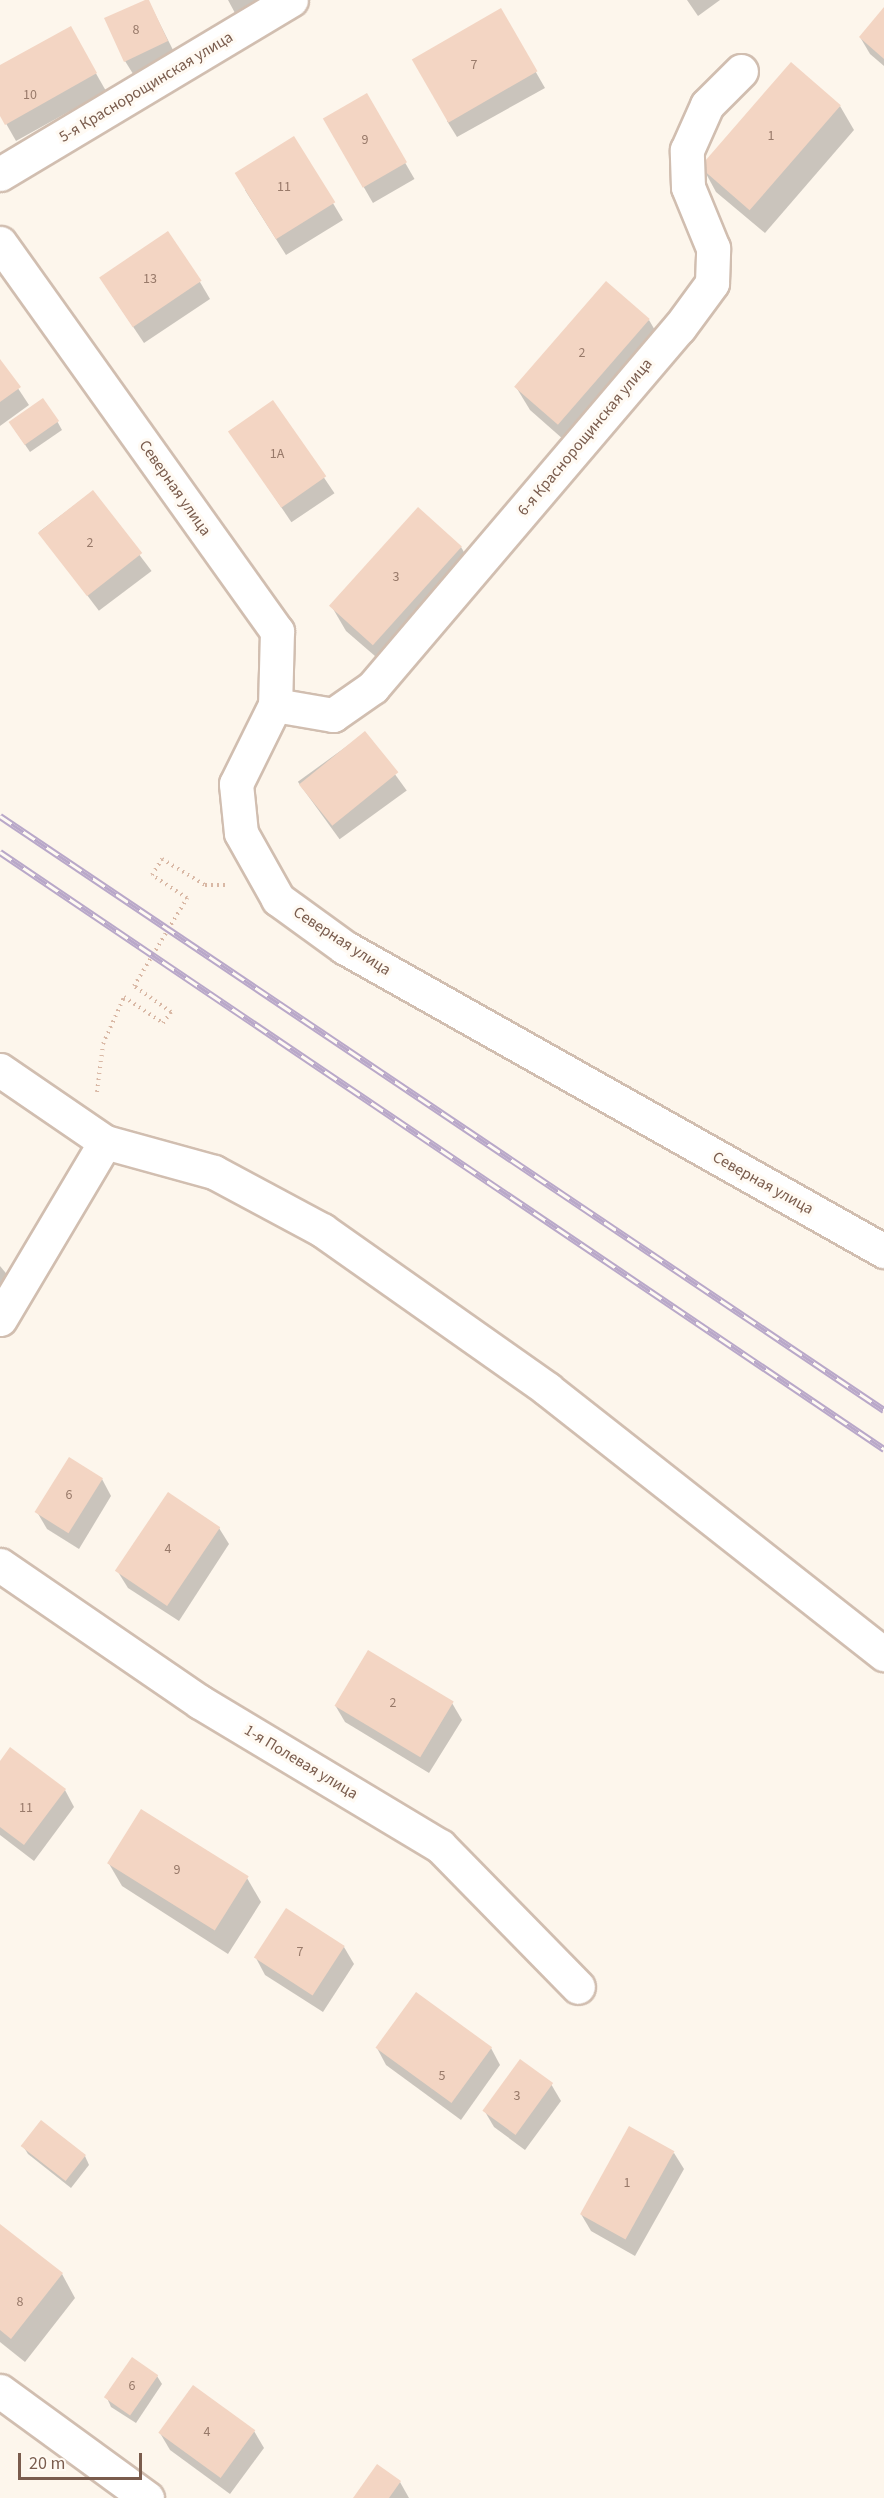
<!DOCTYPE html>
<meta charset="utf-8">
<style>
body{margin:0}
#map{position:relative;width:884px;height:2498px;overflow:hidden;background:#fdf6ec;font-family:"Source Sans 3",sans-serif}
div>[style]{position:absolute}
.shadow>*{inset:0;background:#0003;transform-origin:0 0}
.building>*{inset:0;background:#f3d5c3;transform-origin:0 0}
.path>*{height:4px;margin-top:-2px;transform-origin:0;background:repeating-linear-gradient(90deg,#d9b8a5 0 1.5px,transparent 0 6px)}
.roads{filter:drop-shadow(2px 0 #d1beb0) drop-shadow(-2px 0 #d1beb0) drop-shadow(0 2px #d1beb0) drop-shadow(0 -2px #d1beb0)}
.minor>*{height:33px;margin:-16.5px;padding:0 16.5px;transform-origin:16.5px;border-radius:16.5px;background:#fff}
.rail>*{height:7px;margin-top:-3.5px;transform-origin:0;background:repeating-linear-gradient(90deg,#fffaf3 0 14px,#b9a8c9 0 28px);box-sizing:border-box;border-block:2px solid #b9a8c9}
span{translate:-50% -50%;white-space:nowrap;text-align:center;line-height:1.15;-webkit-text-stroke:6px #fffaf3;paint-order:stroke}
.number-label{font-size:14px;color:#987a6a}
.number-label span{-webkit-text-stroke-width:0}
.street-label{font-size:16px;color:#7a5c4d}
.scale{position:absolute;left:18px;top:2453px;width:124px;height:27px;box-sizing:border-box;border:3px solid #7a5c4d;border-top:0;padding-left:8px;font-size:18px;line-height:21px;white-space:nowrap;color:#7a5c4d;-webkit-text-stroke:4px #fffaf3;paint-order:stroke}
</style>
<div id="map">
<div class="shadow">
<div style="clip-path:polygon(148px 0,177px 58px,135px 77px,125px 61px)"></div>
<div style="clip-path:polygon(228px 0,260px 0,235px 13px)"></div>
<div style="clip-path:polygon(687px 0,720px 0,698px 16px)"></div>
<div style="clip-path:polygon(884px 9px,884px 66px,870px 54px,860px 37px)"></div>
<div style="clip-path:polygon(500px 10px,545px 88px,457px 137px,447px 121px)"></div>
<div style="clip-path:polygon(70px 28px,106px 91px,16px 141px,0 113px,0 67px)"></div>
<div style="left:366px;top:95px;width:97px;height:48px;rotate:60deg"></div>
<div style="clip-path:polygon(840px 106px,854px 130px,765px 233px,716px 192px,703px 168px)"></div>
<div style="clip-path:polygon(294px 138px,343px 220px,286px 255px,245px 190px)"></div>
<div style="clip-path:polygon(200px 282px,210px 299px,144px 343px,111px 294px)"></div>
<div style="clip-path:polygon(649px 320px,663px 344px,572px 447px,530px 410px,516px 387px)"></div>
<div style="clip-path:polygon(0 361px,29px 405px,0 426px)"></div>
<div style="left:273px;top:402px;width:110px;height:52px;rotate:56deg"></div>
<div style="clip-path:polygon(57px 421px,62px 430px,30px 452px,15px 430px)"></div>
<div style="left:92px;top:492px;width:99px;height:66px;rotate:53deg"></div>
<div style="clip-path:polygon(461px 547px,475px 571px,390px 669px,346px 631px,332px 607px)"></div>
<div style="left:365px;top:733px;width:71px;height:83px;rotate:54deg"></div>
<div style="clip-path:polygon(0 1266px,10px 1278px,0 1292px)"></div>
<div style="clip-path:polygon(102px 1479px,111px 1496px,79px 1549px,47px 1529px,37px 1512px)"></div>
<div style="clip-path:polygon(219px 1528px,229px 1544px,179px 1621px,128px 1588px,118px 1572px)"></div>
<div style="clip-path:polygon(452px 1703px,462px 1720px,429px 1773px,345px 1722px,335px 1705px)"></div>
<div style="clip-path:polygon(0 1763px,65px 1790px,74px 1807px,34px 1861px,0 1835px)"></div>
<div style="clip-path:polygon(108px 1862px,247px 1878px,261px 1902px,228px 1954px,122px 1886px)"></div>
<div style="clip-path:polygon(344px 1947px,354px 1964px,323px 2012px,265px 1975px,256px 1958px)"></div>
<div style="clip-path:polygon(377px 2048px,491px 2048px,500px 2065px,461px 2120px,386px 2065px)"></div>
<div style="clip-path:polygon(551px 2084px,561px 2101px,525px 2150px,494px 2127px,484px 2110px)"></div>
<div style="clip-path:polygon(23px 2146px,85px 2156px,89px 2165px,71px 2188px,28px 2154px)"></div>
<div style="clip-path:polygon(674px 2153px,684px 2169px,635px 2256px,591px 2231px,581px 2214px)"></div>
<div style="clip-path:polygon(0 2226px,62px 2274px,75px 2298px,25px 2362px,0 2342px)"></div>
<div style="clip-path:polygon(157px 2376px,162px 2384px,136px 2423px,111px 2407px,107px 2398px)"></div>
<div style="clip-path:polygon(193px 2387px,254px 2431px,264px 2448px,230px 2494px,170px 2450px,160px 2433px)"></div>
<div style="clip-path:polygon(400px 2482px,409px 2498px,354px 2498px)"></div>
</div>
<div class="building">
<div style="clip-path:polygon(145px 0,149px 0,168px 41px,124px 62px,104px 18px)"></div>
<div style="clip-path:polygon(884px 7px,884px 59px,859px 37px)"></div>
<div style="left:501px;top:8px;width:73px;height:103px;rotate:60deg"></div>
<div style="clip-path:polygon(71px 26px,97px 73px,5px 125px,0 116px,0 65px)"></div>
<div style="left:791px;top:62px;width:66px;height:139px;rotate:41deg"></div>
<div style="left:367px;top:93px;width:80px;height:51px;rotate:60deg"></div>
<div style="left:294px;top:136px;width:78px;height:70px;rotate:58deg"></div>
<div style="left:168px;top:231px;width:60px;height:83px;rotate:56deg"></div>
<div style="left:606px;top:281px;width:58px;height:140px;rotate:41deg"></div>
<div style="clip-path:polygon(0 359px,21px 387px,0 402px)"></div>
<div style="left:43px;top:398px;width:28px;height:42px;rotate:55deg"></div>
<div style="left:273px;top:400px;width:93px;height:55px;rotate:55deg"></div>
<div style="left:93px;top:490px;width:80px;height:70px;rotate:52deg"></div>
<div style="left:418px;top:507px;width:59px;height:133px;rotate:42deg"></div>
<div style="left:365px;top:731px;width:53px;height:85px;rotate:51deg"></div>
<div style="left:69px;top:1457px;width:40px;height:65px;rotate:32deg"></div>
<div style="left:168px;top:1492px;width:63px;height:95px;rotate:34deg"></div>
<div style="left:368px;top:1650px;width:100px;height:65px;rotate:31deg"></div>
<div style="clip-path:polygon(10px 1747px,66px 1789px,24px 1845px,0 1827px,0 1761px)"></div>
<div style="left:141px;top:1809px;width:127px;height:64px;rotate:32deg"></div>
<div style="left:286px;top:1908px;width:70px;height:59px;rotate:33deg"></div>
<div style="left:416px;top:1992px;width:94px;height:69px;rotate:36deg"></div>
<div style="left:520px;top:2059px;width:41px;height:64px;rotate:36deg"></div>
<div style="left:41px;top:2120px;width:57px;height:33px;rotate:38deg"></div>
<div style="left:629px;top:2126px;width:52px;height:101px;rotate:29deg"></div>
<div style="clip-path:polygon(0 2224px,63px 2273px,11px 2339px,0 2330px)"></div>
<div style="left:132px;top:2357px;width:32px;height:49px;rotate:35deg"></div>
<div style="left:193px;top:2385px;width:77px;height:59px;rotate:36deg"></div>
<div style="clip-path:polygon(377px 2464px,401px 2481px,389px 2498px,353px 2498px)"></div>
</div>
<div class="path">
<div style="left:97px;top:1092px;width:48px;rotate:-82.9deg"></div>
<div style="left:103px;top:1044px;width:51px;rotate:-65.9deg"></div>
<div style="left:124px;top:997px;width:47px;rotate:33.7deg"></div>
<div style="left:163px;top:1023px;width:14px;rotate:-54deg"></div>
<div style="left:171px;top:1012px;width:45px;rotate:-144.9deg"></div>
<div style="left:134px;top:986px;width:103px;rotate:-58.9deg"></div>
<div style="left:187px;top:898px;width:42px;rotate:-146.7deg"></div>
<div style="left:152px;top:875px;width:19px;rotate:-58deg"></div>
<div style="left:162px;top:859px;width:50px;rotate:31.2deg"></div>
<div style="left:205px;top:885px;width:22px"></div>
</div>
<div class="roads">
<div class="minor">
<div style="left:0;top:174px;width:339px;rotate:-30.9deg"></div>
<div style="left:0;top:243px;width:477px;rotate:54.5deg"></div>
<div style="left:277px;top:631px;width:74px;rotate:91.5deg"></div>
<div style="left:275px;top:705px;width:88px;rotate:116.3deg"></div>
<div style="left:236px;top:784px;width:49px;rotate:84.2deg"></div>
<div style="left:241px;top:833px;width:76px;rotate:60.7deg"></div>
<div style="left:278px;top:899px;width:82px;rotate:36deg"></div>
<div style="left:344px;top:947px;width:620px;rotate:29.38deg"></div>
<div style="left:275px;top:705px;width:59px;rotate:9.8deg"></div>
<div style="left:333px;top:715px;width:49px;rotate:-35deg"></div>
<div style="left:373px;top:687px;width:472px;rotate:-49.6deg"></div>
<div style="left:679px;top:328px;width:56px;rotate:-53.7deg"></div>
<div style="left:712px;top:283px;width:35px;rotate:-88deg"></div>
<div style="left:713px;top:248px;width:66px;rotate:-112.3deg"></div>
<div style="left:688px;top:187px;width:37px;rotate:-92deg"></div>
<div style="left:687px;top:150px;width:49px;rotate:-66deg"></div>
<div style="left:707px;top:105px;width:48px;rotate:-45deg"></div>
<div style="left:0;top:1070px;width:127px;rotate:34.4deg"></div>
<div style="left:105px;top:1142px;width:113px;rotate:15.4deg"></div>
<div style="left:214px;top:1172px;width:123px;rotate:28.2deg"></div>
<div style="left:322px;top:1230px;width:276px;rotate:35.2deg"></div>
<div style="left:547px;top:1389px;width:429px;rotate:38.2deg"></div>
<div style="left:0;top:1319px;width:206px;rotate:-59.3deg"></div>
<div style="left:0;top:1565px;width:242px;rotate:34.4deg"></div>
<div style="left:200px;top:1702px;width:280px;rotate:31deg"></div>
<div style="left:440px;top:1846px;width:197px;rotate:45.6deg"></div>
<div style="left:0;top:2391px;width:182px;rotate:36.1deg"></div>
</div>
</div>
<div class="rail">
<div style="left:0;top:816px;width:1065px;rotate:33.9deg"></div>
<div style="left:0;top:852px;width:1067px;rotate:34.03deg"></div>
</div>
<div class="number-label">
<span style="left:136px;top:30px">8</span>
<span style="left:474px;top:65px">7</span>
<span style="left:30px;top:95px">10</span>
<span style="left:771px;top:136px">1</span>
<span style="left:365px;top:140px">9</span>
<span style="left:284px;top:187px">11</span>
<span style="left:150px;top:279px">13</span>
<span style="left:582px;top:353px">2</span>
<span style="left:277px;top:454px">1А</span>
<span style="left:90px;top:543px">2</span>
<span style="left:396px;top:577px">3</span>
<span style="left:69px;top:1495px">6</span>
<span style="left:168px;top:1549px">4</span>
<span style="left:393px;top:1703px">2</span>
<span style="left:26px;top:1808px">11</span>
<span style="left:177px;top:1870px">9</span>
<span style="left:300px;top:1952px">7</span>
<span style="left:442px;top:2076px">5</span>
<span style="left:517px;top:2096px">3</span>
<span style="left:627px;top:2183px">1</span>
<span style="left:20px;top:2302px">8</span>
<span style="left:132px;top:2386px">6</span>
<span style="left:207px;top:2432px">4</span>
</div>
<div class="street-label">
<span style="left:146px;top:87px;rotate:-31deg">5-я Краснорощинская улица</span>
<span style="left:585px;top:437px;rotate:-50deg">6-я Краснорощинская улица</span>
<span style="left:175px;top:488px;rotate:55deg">Северная улица</span>
<span style="left:342px;top:941px;rotate:33deg">Северная улица</span>
<span style="left:763px;top:1183px;rotate:29deg">Северная улица</span>
<span style="left:301px;top:1762px;rotate:31deg">1-я Полевая улица</span>
</div>
<div class="scale">20 m</div>
</div>
